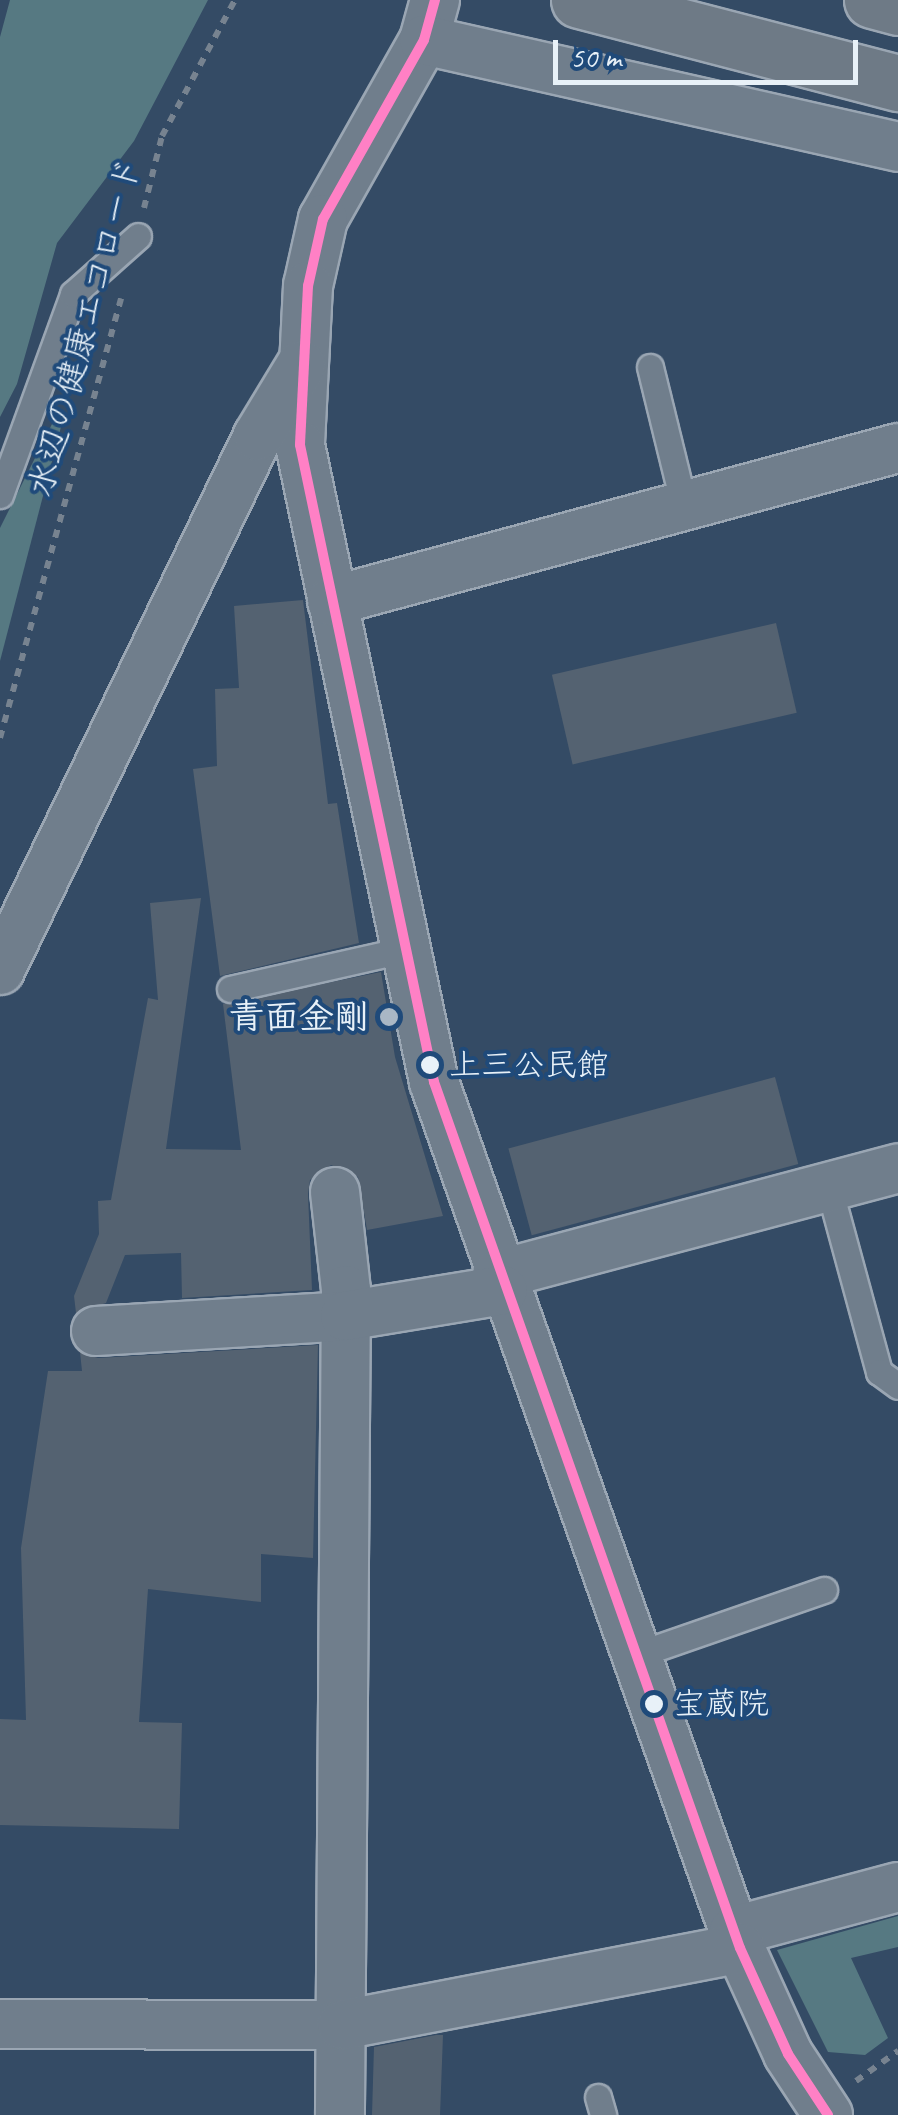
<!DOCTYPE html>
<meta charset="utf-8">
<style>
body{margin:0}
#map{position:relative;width:898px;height:2115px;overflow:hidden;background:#344b65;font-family:Caveat,"Klee One",sans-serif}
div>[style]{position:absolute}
.green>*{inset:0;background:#567982}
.building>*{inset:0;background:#546271;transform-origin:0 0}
.path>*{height:6px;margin-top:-3px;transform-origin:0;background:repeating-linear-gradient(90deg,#778390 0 8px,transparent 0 16px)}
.roads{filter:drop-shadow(2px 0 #9aa6b3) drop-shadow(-2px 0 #9aa6b3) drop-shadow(0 2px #9aa6b3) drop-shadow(0 -2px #9aa6b3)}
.lane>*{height:25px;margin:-12.5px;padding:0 12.5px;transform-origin:12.5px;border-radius:12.5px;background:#707e8c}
.street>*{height:48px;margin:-24px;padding:0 24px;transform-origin:24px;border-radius:24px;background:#707e8c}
.highway>*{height:55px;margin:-27.5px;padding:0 27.5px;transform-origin:27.5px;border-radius:27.5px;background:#6e7a86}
.bus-1>*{height:10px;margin:-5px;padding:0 5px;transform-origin:5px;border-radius:5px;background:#ff80c5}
.dots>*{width:28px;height:28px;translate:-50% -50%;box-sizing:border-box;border:5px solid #1f4a7a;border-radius:50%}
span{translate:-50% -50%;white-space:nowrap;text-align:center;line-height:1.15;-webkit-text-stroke:8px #1f4a7a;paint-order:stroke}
.bus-label{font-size:32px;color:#e8f1f8}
.left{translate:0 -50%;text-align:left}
.street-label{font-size:35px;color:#e8f1f8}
.poi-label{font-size:35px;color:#e8f1f8;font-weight:700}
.right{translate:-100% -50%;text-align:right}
.scale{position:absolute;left:553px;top:40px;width:305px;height:45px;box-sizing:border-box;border:5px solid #e8f1f8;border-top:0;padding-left:12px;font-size:30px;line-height:35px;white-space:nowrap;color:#e8f1f8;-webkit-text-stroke:8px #1f4a7a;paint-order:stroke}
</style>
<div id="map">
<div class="green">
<div style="clip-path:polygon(10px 0,208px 0,134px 141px,57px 243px,17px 384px,0 417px,0 37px)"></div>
<div style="clip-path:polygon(55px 418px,62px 423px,0 661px,0 528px)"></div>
<div style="clip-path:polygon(898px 1916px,898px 1947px,851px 1958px,888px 2038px,865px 2055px,828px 2052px,777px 1950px)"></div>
</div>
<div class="building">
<div style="clip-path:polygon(303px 600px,328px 804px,337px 803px,359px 943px,220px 976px,193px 769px,217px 766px,215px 689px,239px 688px,234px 606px)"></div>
<div style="left:776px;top:623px;width:92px;height:230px;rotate:77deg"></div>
<div style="clip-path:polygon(201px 898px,166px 1149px,241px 1150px,223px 1004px,381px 972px,395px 1057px,443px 1216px,367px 1230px,358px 1177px,331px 1165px,310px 1180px,308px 1194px,312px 1290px,182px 1298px,181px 1253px,125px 1255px,106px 1303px,76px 1313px,74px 1296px,99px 1234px,98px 1201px,111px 1200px,148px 998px,158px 1000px,150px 903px)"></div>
<div style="left:775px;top:1077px;width:90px;height:276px;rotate:75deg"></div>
<div style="clip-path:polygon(318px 1345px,313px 1558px,261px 1554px,261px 1602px,148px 1589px,139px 1722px,182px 1723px,179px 1829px,0 1825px,0 1719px,26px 1720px,21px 1548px,48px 1371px,82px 1371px,80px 1352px,98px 1358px)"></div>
<div style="clip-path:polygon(436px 2035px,443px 2035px,440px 2115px,372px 2115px,374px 2047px)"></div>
</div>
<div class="path">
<div style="left:144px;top:208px;width:74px;rotate:-76deg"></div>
<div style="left:162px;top:136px;width:154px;rotate:-61.8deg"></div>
<div style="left:0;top:738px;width:456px;rotate:-74.6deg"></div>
<div style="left:856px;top:2081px;width:52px;rotate:-35.5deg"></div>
</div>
<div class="roads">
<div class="lane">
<div style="left:650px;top:367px;width:142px;rotate:76.2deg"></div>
<div style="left:0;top:495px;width:214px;rotate:-70deg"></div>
<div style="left:73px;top:294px;width:87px;rotate:-41.7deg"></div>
<div style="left:230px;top:989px;width:177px;rotate:-12.7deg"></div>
<div style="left:828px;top:1184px;width:195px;rotate:74.8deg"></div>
<div style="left:879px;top:1372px;width:24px;rotate:36deg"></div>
<div style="left:636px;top:1655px;width:199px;rotate:-19.1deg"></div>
<div style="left:598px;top:2097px;width:19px;rotate:74deg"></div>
</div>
<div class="street">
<div style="left:435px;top:0;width:41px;rotate:105.4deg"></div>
<div style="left:424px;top:40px;width:206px;rotate:119.4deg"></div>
<div style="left:323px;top:219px;width:69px;rotate:102.6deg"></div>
<div style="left:308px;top:286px;width:159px;rotate:92.9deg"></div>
<div style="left:300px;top:445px;width:651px;rotate:78.12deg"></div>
<div style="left:434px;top:1082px;width:918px;rotate:70.54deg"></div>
<div style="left:740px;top:1948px;width:116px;rotate:65.6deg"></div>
<div style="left:788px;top:2054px;width:73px;rotate:56.7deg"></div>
<div style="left:424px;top:40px;width:486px;rotate:12.7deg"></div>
<div style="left:332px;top:601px;width:586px;rotate:-15.13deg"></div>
<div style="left:0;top:970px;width:593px;rotate:-64.21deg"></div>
<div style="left:258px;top:436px;width:83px;rotate:-58.8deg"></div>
<div style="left:335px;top:1192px;width:99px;rotate:83.6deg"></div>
<div style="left:346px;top:1290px;width:825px;rotate:90.42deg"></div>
<div style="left:497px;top:1275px;width:415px;rotate:-14.9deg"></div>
<div style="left:96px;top:1331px;width:249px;rotate:-3.4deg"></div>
<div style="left:345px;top:1316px;width:160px;rotate:-9.3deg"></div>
<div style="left:734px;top:1931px;width:170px;rotate:-15deg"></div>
<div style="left:0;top:2024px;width:342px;rotate:0.2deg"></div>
<div style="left:342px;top:2025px;width:405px;rotate:-10.9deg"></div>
</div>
<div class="highway">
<div style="left:579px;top:0;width:330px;rotate:14.6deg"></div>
<div style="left:872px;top:0;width:27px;rotate:15deg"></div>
</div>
</div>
<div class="bus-1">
<div style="left:435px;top:0;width:41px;rotate:105.4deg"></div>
<div style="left:424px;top:40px;width:206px;rotate:119.4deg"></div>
<div style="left:323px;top:219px;width:69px;rotate:102.6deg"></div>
<div style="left:308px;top:286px;width:159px;rotate:92.9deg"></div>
<div style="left:300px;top:445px;width:651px;rotate:78.12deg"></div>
<div style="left:434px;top:1082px;width:918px;rotate:70.54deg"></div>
<div style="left:740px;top:1948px;width:116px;rotate:65.6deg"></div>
<div style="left:788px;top:2054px;width:73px;rotate:56.7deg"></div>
</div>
<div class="dots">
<div style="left:389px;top:1017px;background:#a9b7c5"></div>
<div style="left:430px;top:1065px;background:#e8f1f8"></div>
<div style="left:654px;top:1704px;background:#e8f1f8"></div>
</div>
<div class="bus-label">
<span class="left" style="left:449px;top:1065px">上三公民館</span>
<span class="left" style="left:673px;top:1704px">宝蔵院</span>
</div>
<div class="street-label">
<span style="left:85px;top:327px;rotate:-75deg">水辺の健康エコロード</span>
</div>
<div class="poi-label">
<span class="right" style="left:369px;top:1017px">青面金剛</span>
</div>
<div class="scale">50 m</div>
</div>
